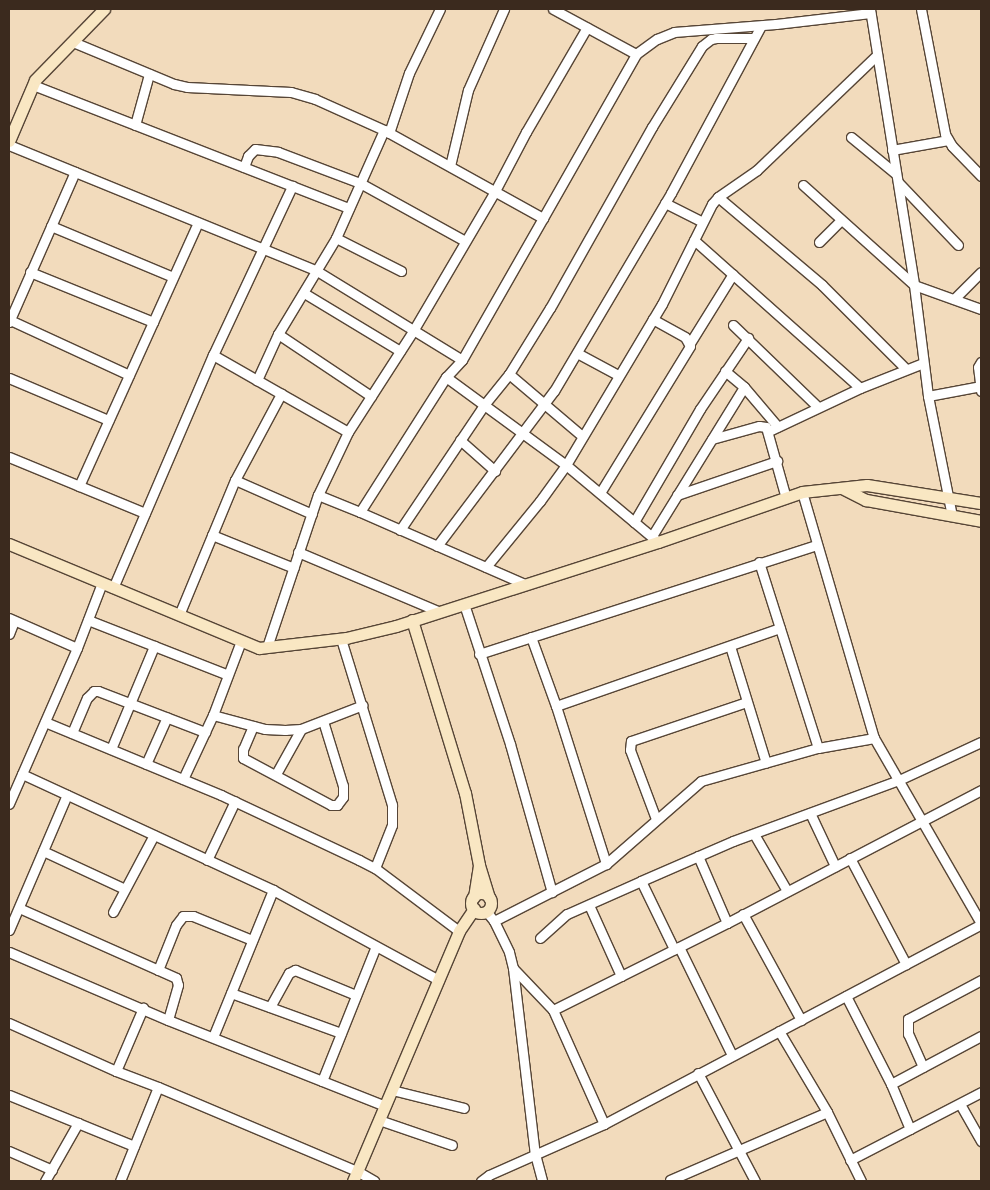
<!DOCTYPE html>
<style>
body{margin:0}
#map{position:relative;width:990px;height:1190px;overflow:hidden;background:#f2dbbc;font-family:"Shantell Sans",sans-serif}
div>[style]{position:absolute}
.roads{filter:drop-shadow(1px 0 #564536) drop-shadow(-1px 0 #564536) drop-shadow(0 1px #564536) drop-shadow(0 -1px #564536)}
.street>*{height:9px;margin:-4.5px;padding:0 4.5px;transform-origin:4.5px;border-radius:4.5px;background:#fff}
.secondary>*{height:11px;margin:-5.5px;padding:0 5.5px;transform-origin:5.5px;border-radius:5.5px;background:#f9e7c3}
.secondary>.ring{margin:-5.5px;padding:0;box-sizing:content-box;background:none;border:11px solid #f9e7c3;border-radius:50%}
span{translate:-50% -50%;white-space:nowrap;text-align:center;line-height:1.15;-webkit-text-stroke:4px #fbf7ec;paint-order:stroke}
.frame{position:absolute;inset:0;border:10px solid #3b2a1e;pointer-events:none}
</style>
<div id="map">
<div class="roads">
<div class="street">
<div style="left:553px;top:9px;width:94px;rotate:28.5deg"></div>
<div style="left:870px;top:9px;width:279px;rotate:80.9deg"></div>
<div style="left:914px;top:285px;width:112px;rotate:82.8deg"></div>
<div style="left:928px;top:396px;width:122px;rotate:78.7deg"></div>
<div style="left:921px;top:9px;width:127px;rotate:79.1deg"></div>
<div style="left:945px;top:134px;width:14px;rotate:60deg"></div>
<div style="left:952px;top:146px;width:42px;rotate:46deg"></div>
<div style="left:73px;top:42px;width:109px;rotate:22.6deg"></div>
<div style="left:174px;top:84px;width:13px;rotate:13deg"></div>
<div style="left:187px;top:87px;width:104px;rotate:2.8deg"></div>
<div style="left:291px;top:92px;width:25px;rotate:16deg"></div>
<div style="left:315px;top:99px;width:76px;rotate:24.2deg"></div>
<div style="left:384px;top:130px;width:118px;rotate:114deg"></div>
<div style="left:336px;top:238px;width:112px;rotate:121.1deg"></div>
<div style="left:278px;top:334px;width:51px;rotate:114.5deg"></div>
<div style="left:33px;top:85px;width:339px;rotate:21.3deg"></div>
<div style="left:135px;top:125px;width:53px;rotate:-74.6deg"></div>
<div style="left:384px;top:130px;width:182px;rotate:29deg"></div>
<div style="left:543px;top:218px;width:163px;rotate:119.7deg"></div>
<div style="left:389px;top:133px;width:63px;rotate:-71.6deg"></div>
<div style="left:409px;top:73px;width:71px;rotate:-64.2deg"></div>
<div style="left:851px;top:137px;width:58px;rotate:39.4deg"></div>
<div style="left:9px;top:145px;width:333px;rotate:22.2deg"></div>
<div style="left:317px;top:271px;width:170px;rotate:31.5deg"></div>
<div style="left:462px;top:360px;width:23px;rotate:133deg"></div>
<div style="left:446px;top:377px;width:160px;rotate:122.5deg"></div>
<div style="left:360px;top:512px;width:180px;rotate:23.6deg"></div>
<div style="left:892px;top:150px;width:57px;rotate:-10.1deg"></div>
<div style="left:450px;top:166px;width:78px;rotate:-76.7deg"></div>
<div style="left:468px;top:90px;width:89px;rotate:-66deg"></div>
<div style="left:244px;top:167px;width:12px;rotate:-70deg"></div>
<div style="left:248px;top:156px;width:10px;rotate:-45deg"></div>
<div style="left:255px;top:149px;width:23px;rotate:7deg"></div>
<div style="left:278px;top:152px;width:88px;rotate:20.7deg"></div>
<div style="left:360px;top:183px;width:120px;rotate:28.9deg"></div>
<div style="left:898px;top:182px;width:87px;rotate:46.4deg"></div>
<div style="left:803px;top:185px;width:149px;rotate:42deg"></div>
<div style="left:914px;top:285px;width:71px;rotate:19.7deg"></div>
<div style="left:718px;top:197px;width:136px;rotate:40.2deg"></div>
<div style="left:822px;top:285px;width:119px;rotate:45deg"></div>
<div style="left:665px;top:203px;width:40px;rotate:26.6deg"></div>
<div style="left:543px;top:218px;width:189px;rotate:-60.4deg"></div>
<div style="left:636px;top:54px;width:26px;rotate:-36deg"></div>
<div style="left:657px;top:39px;width:18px;rotate:-22deg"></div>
<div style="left:674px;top:32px;width:102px;rotate:-4.5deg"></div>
<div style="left:776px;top:24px;width:95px;rotate:-6.7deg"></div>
<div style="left:51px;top:226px;width:132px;rotate:22.7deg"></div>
<div style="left:336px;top:238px;width:73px;rotate:26.9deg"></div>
<div style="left:694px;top:240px;width:222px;rotate:41.7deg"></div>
<div style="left:819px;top:242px;width:31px;rotate:-45deg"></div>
<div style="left:30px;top:272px;width:133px;rotate:22.1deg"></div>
<div style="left:304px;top:293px;width:112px;rotate:31.1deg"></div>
<div style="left:954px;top:299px;width:38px;rotate:-45deg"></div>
<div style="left:10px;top:320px;width:131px;rotate:24.8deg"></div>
<div style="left:9px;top:322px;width:164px;rotate:-66.3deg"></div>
<div style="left:733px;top:325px;width:118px;rotate:44deg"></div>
<div style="left:278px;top:334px;width:112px;rotate:33.7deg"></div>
<div style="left:690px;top:343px;width:81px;rotate:-58.1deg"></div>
<div style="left:577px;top:353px;width:47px;rotate:28.2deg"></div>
<div style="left:213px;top:355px;width:155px;rotate:29.7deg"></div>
<div style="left:725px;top:371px;width:25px;rotate:40deg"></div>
<div style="left:744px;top:387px;width:52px;rotate:49.6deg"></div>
<div style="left:509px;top:374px;width:96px;rotate:40.3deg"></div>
<div style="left:446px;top:377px;width:149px;rotate:36.3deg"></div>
<div style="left:566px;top:465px;width:120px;rotate:39.9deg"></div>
<div style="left:9px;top:378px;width:108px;rotate:23deg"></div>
<div style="left:981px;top:391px;width:24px;rotate:-97deg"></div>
<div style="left:978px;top:367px;width:6px;rotate:-59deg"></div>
<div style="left:928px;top:396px;width:54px;rotate:-10.7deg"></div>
<div style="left:769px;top:431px;width:101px;rotate:-25.3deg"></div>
<div style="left:860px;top:388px;width:68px;rotate:-21.6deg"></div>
<div style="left:712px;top:439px;width:49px;rotate:-15.5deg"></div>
<div style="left:759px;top:426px;width:7px;rotate:8deg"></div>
<div style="left:766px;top:427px;width:74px;rotate:74.3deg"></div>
<div style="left:460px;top:440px;width:47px;rotate:41.5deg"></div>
<div style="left:9px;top:457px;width:147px;rotate:22.4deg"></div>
<div style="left:235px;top:480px;width:84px;rotate:23.8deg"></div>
<div style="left:79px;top:486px;width:289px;rotate:-65.7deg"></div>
<div style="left:802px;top:492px;width:256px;rotate:73.7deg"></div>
<div style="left:874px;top:738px;width:214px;rotate:60deg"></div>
<div style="left:600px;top:493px;width:172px;rotate:-58.5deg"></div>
<div style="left:690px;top:346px;width:10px;rotate:-119deg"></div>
<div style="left:685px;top:337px;width:37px;rotate:-151deg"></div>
<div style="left:318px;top:495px;width:70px;rotate:-64.5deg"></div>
<div style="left:348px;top:432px;width:120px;rotate:-57.2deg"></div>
<div style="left:413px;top:331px;width:162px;rotate:-59.6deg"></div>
<div style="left:495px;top:191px;width:67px;rotate:-62.3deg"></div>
<div style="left:526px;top:132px;width:121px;rotate:-59.8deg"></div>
<div style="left:677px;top:495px;width:106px;rotate:-18.8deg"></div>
<div style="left:634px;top:522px;width:131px;rotate:-59.7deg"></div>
<div style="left:700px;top:409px;width:86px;rotate:-55.9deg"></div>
<div style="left:400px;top:530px;width:151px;rotate:-56.1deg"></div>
<div style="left:484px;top:405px;width:40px;rotate:-51deg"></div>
<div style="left:509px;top:374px;width:78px;rotate:-58.2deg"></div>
<div style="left:550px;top:308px;width:208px;rotate:-60.6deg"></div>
<div style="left:652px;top:127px;width:95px;rotate:-58.3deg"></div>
<div style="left:702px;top:46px;width:11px;rotate:-38deg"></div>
<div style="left:711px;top:39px;width:5px;rotate:-11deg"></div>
<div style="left:716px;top:38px;width:38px"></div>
<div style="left:212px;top:535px;width:88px;rotate:21.9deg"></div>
<div style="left:652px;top:536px;width:175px;rotate:-58.3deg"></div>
<div style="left:437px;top:546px;width:194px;rotate:-53deg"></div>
<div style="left:554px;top:391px;width:230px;rotate:-59.4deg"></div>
<div style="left:671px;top:193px;width:190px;rotate:-61.7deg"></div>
<div style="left:298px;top:552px;width:154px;rotate:22.9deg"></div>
<div style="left:759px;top:562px;width:195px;rotate:72.4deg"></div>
<div style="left:486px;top:567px;width:85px;rotate:-50.7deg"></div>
<div style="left:540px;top:501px;width:44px;rotate:-54.2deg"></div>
<div style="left:566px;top:465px;width:187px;rotate:-59.2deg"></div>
<div style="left:662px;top:304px;width:112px;rotate:-63.4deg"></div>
<div style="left:712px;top:204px;width:9px;rotate:-49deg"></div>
<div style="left:718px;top:197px;width:47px;rotate:-34.7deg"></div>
<div style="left:757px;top:170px;width:166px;rotate:-43.8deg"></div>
<div style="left:113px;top:588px;width:254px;rotate:-66.8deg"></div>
<div style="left:213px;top:355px;width:187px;rotate:-64.9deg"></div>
<div style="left:464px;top:604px;width:147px;rotate:71.8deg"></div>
<div style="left:510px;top:744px;width:154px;rotate:74.2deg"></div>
<div style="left:179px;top:615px;width:146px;rotate:-67.5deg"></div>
<div style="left:235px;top:480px;width:98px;rotate:-61.9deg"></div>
<div style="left:9px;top:618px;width:74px;rotate:23.8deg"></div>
<div style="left:77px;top:648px;width:170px;rotate:113.6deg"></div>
<div style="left:88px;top:620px;width:150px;rotate:21.4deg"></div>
<div style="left:9px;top:634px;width:14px;rotate:-69deg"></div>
<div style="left:531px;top:637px;width:73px;rotate:70.1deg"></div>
<div style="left:556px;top:706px;width:166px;rotate:72.4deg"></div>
<div style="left:341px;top:639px;width:174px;rotate:72.9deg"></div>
<div style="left:392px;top:805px;width:20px;rotate:90deg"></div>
<div style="left:392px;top:825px;width:46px;rotate:111.6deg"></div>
<div style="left:730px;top:646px;width:122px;rotate:72.9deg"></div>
<div style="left:267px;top:647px;width:160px;rotate:-71.5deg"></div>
<div style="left:318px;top:495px;width:45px;rotate:22deg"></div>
<div style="left:77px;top:648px;width:70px;rotate:-69deg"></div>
<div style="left:479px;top:654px;width:355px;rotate:-17.9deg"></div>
<div style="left:556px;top:706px;width:237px;rotate:-19.2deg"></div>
<div style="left:213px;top:715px;width:54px;rotate:15.1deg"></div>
<div style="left:265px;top:729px;width:20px;rotate:3deg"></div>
<div style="left:285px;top:730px;width:16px;rotate:-4deg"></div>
<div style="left:301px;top:729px;width:66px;rotate:-21.2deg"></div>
<div style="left:45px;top:722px;width:191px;rotate:22.5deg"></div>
<div style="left:221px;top:795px;width:153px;rotate:25.2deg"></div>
<div style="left:359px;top:860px;width:18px;rotate:27deg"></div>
<div style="left:375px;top:868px;width:105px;rotate:36.9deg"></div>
<div style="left:253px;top:726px;width:25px;rotate:113deg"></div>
<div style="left:243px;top:749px;width:9px;rotate:90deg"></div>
<div style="left:243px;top:758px;width:100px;rotate:28.1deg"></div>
<div style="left:331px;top:805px;width:6px"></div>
<div style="left:337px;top:805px;width:10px;rotate:-53deg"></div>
<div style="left:343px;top:797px;width:11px;rotate:-90deg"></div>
<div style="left:343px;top:786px;width:68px;rotate:-107.1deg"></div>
<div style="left:72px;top:733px;width:38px;rotate:-67deg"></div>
<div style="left:87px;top:698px;width:10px;rotate:-45deg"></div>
<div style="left:94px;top:691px;width:4px"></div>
<div style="left:98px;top:691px;width:115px;rotate:21deg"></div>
<div style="left:111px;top:749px;width:112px;rotate:-67.3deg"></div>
<div style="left:146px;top:764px;width:51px;rotate:-65.9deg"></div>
<div style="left:22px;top:774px;width:277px;rotate:24.8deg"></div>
<div style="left:273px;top:890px;width:189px;rotate:28.5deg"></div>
<div style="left:276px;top:774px;width:51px;rotate:-60.9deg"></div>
<div style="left:183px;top:779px;width:71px;rotate:-64.9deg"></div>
<div style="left:213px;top:715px;width:79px;rotate:-69.3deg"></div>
<div style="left:810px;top:813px;width:59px;rotate:64.7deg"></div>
<div style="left:656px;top:819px;width:74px;rotate:-110.6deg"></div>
<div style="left:630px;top:750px;width:9px;rotate:-84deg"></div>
<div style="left:631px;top:741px;width:122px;rotate:-18.6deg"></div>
<div style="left:754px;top:834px;width:66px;rotate:59.9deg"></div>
<div style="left:43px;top:851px;width:90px;rotate:24.9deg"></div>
<div style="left:698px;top:856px;width:73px;rotate:66.6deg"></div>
<div style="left:850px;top:858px;width:120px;rotate:62.2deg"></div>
<div style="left:207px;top:860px;width:65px;rotate:-64.6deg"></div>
<div style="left:641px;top:881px;width:76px;rotate:64.1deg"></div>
<div style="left:589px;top:905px;width:78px;rotate:65.7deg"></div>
<div style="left:19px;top:908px;width:172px;rotate:24deg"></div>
<div style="left:176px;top:978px;width:7px;rotate:74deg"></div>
<div style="left:178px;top:985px;width:36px;rotate:106deg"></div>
<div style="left:486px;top:911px;width:13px;rotate:51deg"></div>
<div style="left:494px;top:921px;width:34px;rotate:64deg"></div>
<div style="left:509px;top:952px;width:16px;rotate:76deg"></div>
<div style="left:513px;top:968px;width:187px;rotate:83.3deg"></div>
<div style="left:535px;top:1154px;width:28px;rotate:75deg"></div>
<div style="left:113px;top:912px;width:87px;rotate:-62deg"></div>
<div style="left:743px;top:914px;width:121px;rotate:61.3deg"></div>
<div style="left:494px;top:921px;width:126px;rotate:-27deg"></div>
<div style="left:606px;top:864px;width:126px;rotate:-41.1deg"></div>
<div style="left:701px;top:781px;width:122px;rotate:-15.8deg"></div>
<div style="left:818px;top:748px;width:57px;rotate:-10.1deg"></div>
<div style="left:9px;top:930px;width:147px;rotate:-66.8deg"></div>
<div style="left:540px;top:938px;width:36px;rotate:-42deg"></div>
<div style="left:567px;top:914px;width:81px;rotate:-24deg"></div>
<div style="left:641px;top:881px;width:100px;rotate:-23.5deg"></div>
<div style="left:733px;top:841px;width:177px;rotate:-20.2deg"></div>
<div style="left:899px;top:780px;width:90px;rotate:-24.9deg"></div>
<div style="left:679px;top:947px;width:120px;rotate:63.9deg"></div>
<div style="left:9px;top:952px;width:173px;rotate:23.2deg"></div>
<div style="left:168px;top:1020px;width:233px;rotate:21.6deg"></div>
<div style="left:513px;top:968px;width:58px;rotate:46.4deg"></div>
<div style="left:553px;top:1010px;width:125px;rotate:65.9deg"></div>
<div style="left:158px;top:970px;width:48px;rotate:-68.2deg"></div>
<div style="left:176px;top:925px;width:11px;rotate:-52deg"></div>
<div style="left:183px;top:916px;width:10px"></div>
<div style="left:193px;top:916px;width:64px;rotate:22.1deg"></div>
<div style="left:231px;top:993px;width:117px;rotate:20deg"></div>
<div style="left:846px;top:996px;width:99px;rotate:62.9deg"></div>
<div style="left:891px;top:1084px;width:49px;rotate:67.1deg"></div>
<div style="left:270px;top:1007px;width:39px;rotate:-61deg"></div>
<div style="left:289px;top:973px;width:7px;rotate:-27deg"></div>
<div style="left:295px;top:970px;width:66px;rotate:22.3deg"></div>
<div style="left:553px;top:1010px;width:195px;rotate:-26.6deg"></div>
<div style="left:727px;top:923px;width:287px;rotate:-27.6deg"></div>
<div style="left:9px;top:1023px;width:117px;rotate:24.2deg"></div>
<div style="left:116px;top:1071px;width:45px;rotate:20.9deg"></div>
<div style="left:158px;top:1087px;width:216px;rotate:22.9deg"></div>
<div style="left:357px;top:1171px;width:20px;rotate:30deg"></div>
<div style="left:779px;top:1031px;width:94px;rotate:59.3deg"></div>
<div style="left:213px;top:1037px;width:159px;rotate:-67.8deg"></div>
<div style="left:923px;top:1067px;width:36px;rotate:-114deg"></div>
<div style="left:908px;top:1034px;width:15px;rotate:-90deg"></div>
<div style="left:908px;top:1019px;width:83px;rotate:-28.1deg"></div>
<div style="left:116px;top:1071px;width:69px;rotate:-66.8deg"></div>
<div style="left:698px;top:1073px;width:122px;rotate:62.2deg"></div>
<div style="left:322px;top:1081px;width:145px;rotate:-68.2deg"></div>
<div style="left:891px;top:1084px;width:102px;rotate:-28.1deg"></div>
<div style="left:392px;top:1090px;width:74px;rotate:14deg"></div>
<div style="left:9px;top:1095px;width:135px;rotate:22.2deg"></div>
<div style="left:960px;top:1104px;width:43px;rotate:60.4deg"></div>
<div style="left:379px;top:1120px;width:77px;rotate:18.9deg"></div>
<div style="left:9px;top:1151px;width:47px;rotate:23.8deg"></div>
<div style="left:850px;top:1160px;width:148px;rotate:-27.4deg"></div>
<div style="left:670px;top:1180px;width:171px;rotate:-23.4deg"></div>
<div style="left:827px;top:1112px;width:77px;rotate:63.8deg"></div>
<div style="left:45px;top:1181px;width:67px;rotate:-60.4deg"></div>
<div style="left:120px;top:1181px;width:101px;rotate:-68deg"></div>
<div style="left:481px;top:1181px;width:10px;rotate:-37deg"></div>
<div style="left:489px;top:1175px;width:126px;rotate:-23.9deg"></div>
<div style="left:604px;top:1124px;width:427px;rotate:-27.9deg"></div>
</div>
<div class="secondary">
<div style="left:9px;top:141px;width:66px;rotate:-66.9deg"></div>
<div style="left:35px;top:80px;width:99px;rotate:-45.8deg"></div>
<div style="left:842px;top:488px;width:27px;rotate:27deg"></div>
<div style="left:866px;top:500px;width:117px;rotate:10.3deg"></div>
<div style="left:9px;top:544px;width:271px;rotate:22.6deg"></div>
<div style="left:259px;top:648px;width:88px;rotate:-6.6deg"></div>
<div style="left:346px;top:638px;width:51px;rotate:-13.5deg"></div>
<div style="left:396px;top:626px;width:275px;rotate:-17.8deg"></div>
<div style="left:658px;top:542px;width:152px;rotate:-19.1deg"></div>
<div style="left:802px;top:492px;width:65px;rotate:-6.1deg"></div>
<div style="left:867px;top:485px;width:115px;rotate:9deg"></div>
<div style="left:412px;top:620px;width:181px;rotate:73deg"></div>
<div style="left:465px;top:793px;width:73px;rotate:79deg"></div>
<div style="left:479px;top:865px;width:34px;rotate:73deg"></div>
<div class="ring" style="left:471px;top:893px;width:9px;height:9px"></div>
<div style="left:474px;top:897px;width:32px;rotate:-81deg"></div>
<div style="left:353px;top:1181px;width:272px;rotate:-67deg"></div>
<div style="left:459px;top:931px;width:27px;rotate:-56deg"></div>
</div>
</div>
<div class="frame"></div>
</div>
